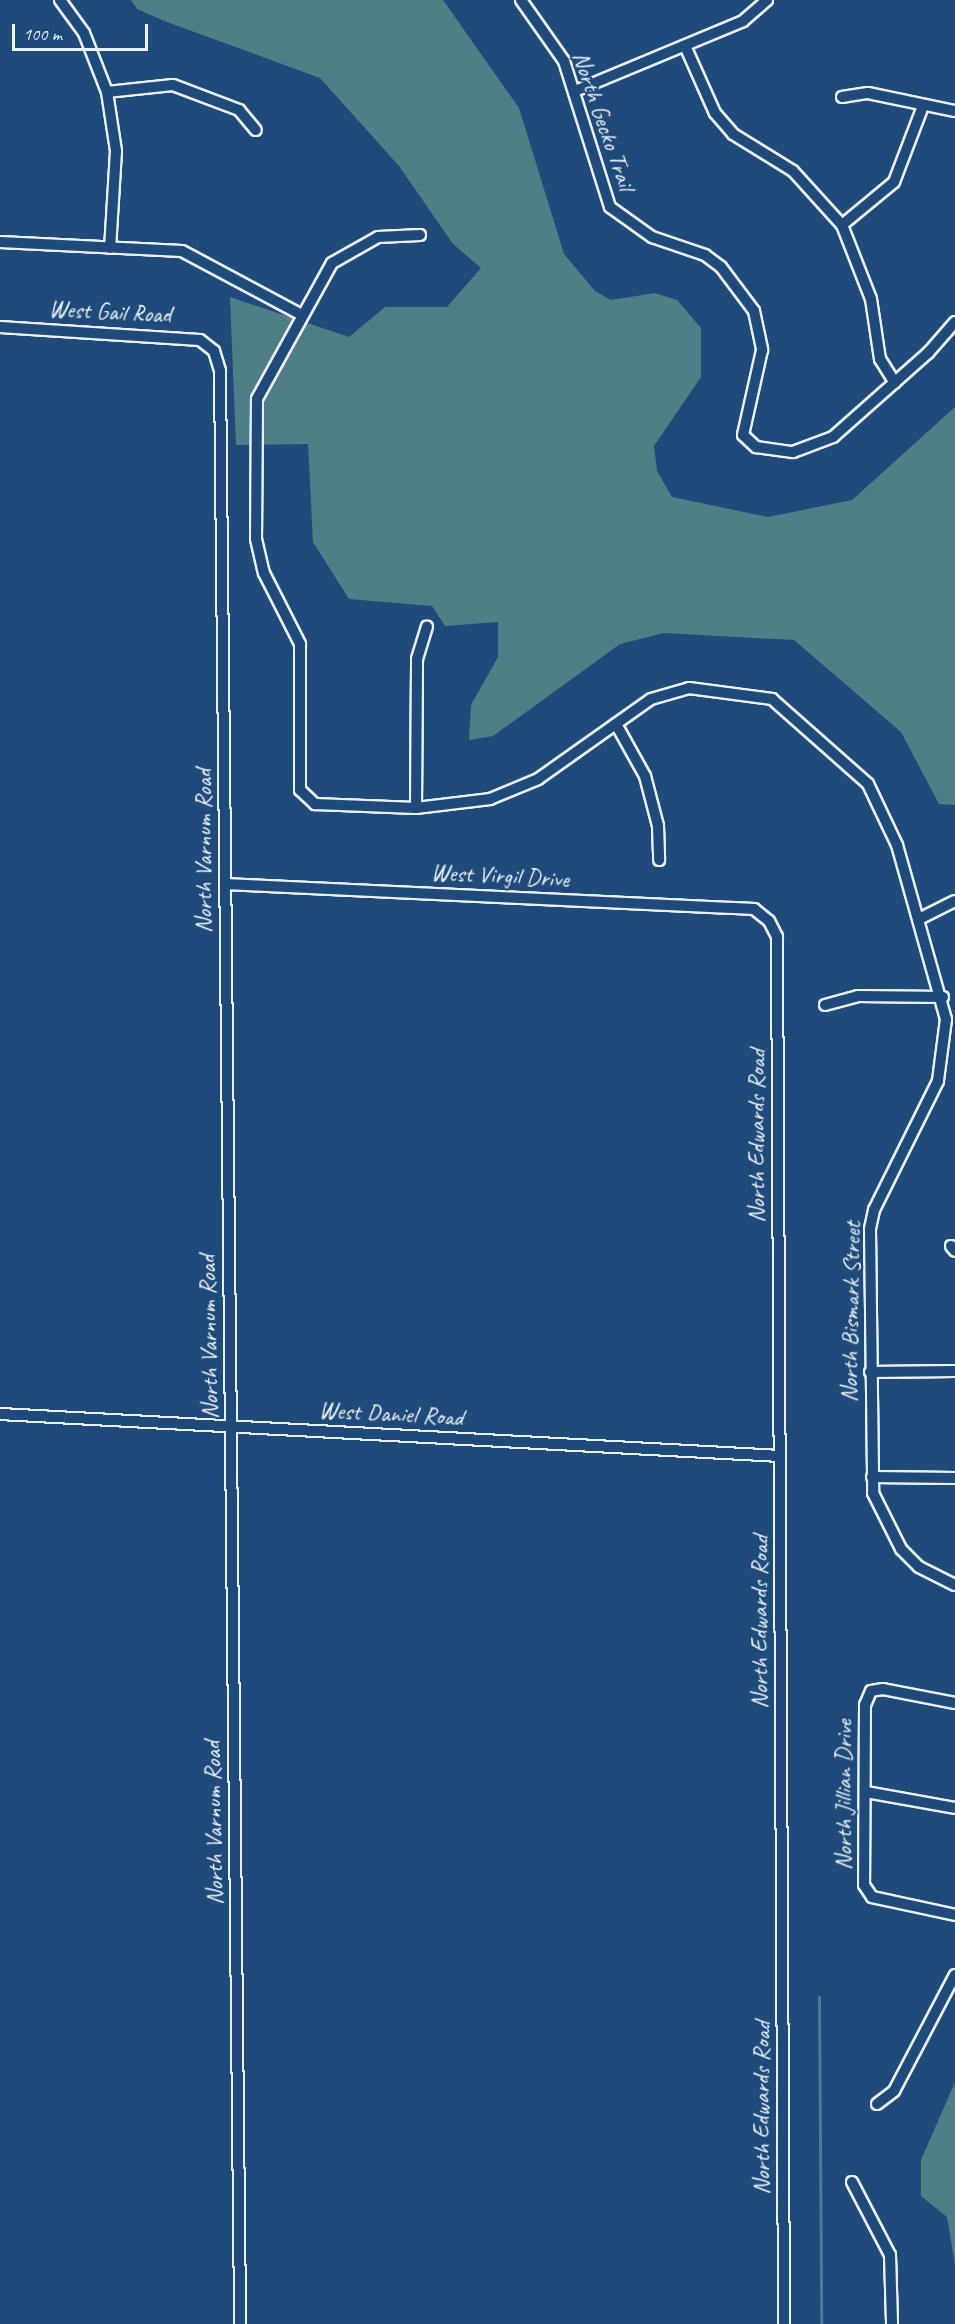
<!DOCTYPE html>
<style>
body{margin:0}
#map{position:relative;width:955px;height:2324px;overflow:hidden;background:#1f4a7a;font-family:Caveat,sans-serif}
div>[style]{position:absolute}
.green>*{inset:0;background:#4f7e87}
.stream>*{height:3px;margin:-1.5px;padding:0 1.5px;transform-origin:1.5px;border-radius:1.5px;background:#4c78a6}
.roads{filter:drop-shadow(2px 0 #e8f1f8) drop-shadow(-2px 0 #e8f1f8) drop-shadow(0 2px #e8f1f8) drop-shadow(0 -2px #e8f1f8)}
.minor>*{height:10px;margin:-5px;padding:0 5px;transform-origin:5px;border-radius:5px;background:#1f4a7a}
span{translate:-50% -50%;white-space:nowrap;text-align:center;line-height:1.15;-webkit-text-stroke:4.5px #1f4a7a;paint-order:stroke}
.street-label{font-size:24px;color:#e8f1f8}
.scale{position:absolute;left:12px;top:24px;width:136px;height:27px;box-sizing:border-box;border:3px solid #e8f1f8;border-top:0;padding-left:8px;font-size:18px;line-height:21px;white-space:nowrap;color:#e8f1f8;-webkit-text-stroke:4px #1f4a7a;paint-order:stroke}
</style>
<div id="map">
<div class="green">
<div style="clip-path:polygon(131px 0,443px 0,519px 108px,564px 254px,595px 291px,611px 300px,655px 293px,677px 300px,701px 328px,701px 377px,654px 446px,657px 471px,672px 497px,768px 517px,852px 500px,955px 407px,955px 805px,939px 804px,901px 732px,794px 640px,664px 633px,620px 644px,493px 736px,469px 740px,471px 705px,498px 657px,498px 622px,445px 626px,432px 606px,349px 599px,313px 542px,308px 444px,236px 445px,230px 297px,349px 337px,385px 307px,447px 307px,481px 268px,453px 244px,399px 166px,320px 78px,167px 22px,137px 9px)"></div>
<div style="clip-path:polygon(955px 2082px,955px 2265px,947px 2217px,921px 2196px,921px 2160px)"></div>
</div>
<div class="stream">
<div style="left:819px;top:1997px;width:327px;rotate:89.6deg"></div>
</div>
<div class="roads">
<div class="minor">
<div style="left:60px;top:0;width:41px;rotate:54deg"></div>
<div style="left:84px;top:33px;width:63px;rotate:68.7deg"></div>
<div style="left:107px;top:92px;width:60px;rotate:81.3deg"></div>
<div style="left:116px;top:151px;width:97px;rotate:93.5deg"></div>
<div style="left:521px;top:0;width:75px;rotate:54.8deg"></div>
<div style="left:564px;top:61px;width:153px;rotate:72.5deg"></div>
<div style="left:610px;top:207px;width:52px;rotate:35.5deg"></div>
<div style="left:652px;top:237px;width:56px;rotate:18.8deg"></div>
<div style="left:705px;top:255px;width:20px;rotate:37deg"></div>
<div style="left:721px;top:267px;width:55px;rotate:53.1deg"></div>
<div style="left:754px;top:311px;width:40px;rotate:78deg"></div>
<div style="left:762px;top:350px;width:87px;rotate:102.6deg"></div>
<div style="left:743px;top:435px;width:18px;rotate:43deg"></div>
<div style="left:756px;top:447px;width:37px;rotate:8deg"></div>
<div style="left:793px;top:452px;width:43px;rotate:-20.6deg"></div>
<div style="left:833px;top:437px;width:127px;rotate:-41.5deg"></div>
<div style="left:928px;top:353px;width:41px;rotate:-48.9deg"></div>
<div style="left:686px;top:48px;width:71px;rotate:66deg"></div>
<div style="left:715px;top:113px;width:28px;rotate:49deg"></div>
<div style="left:733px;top:134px;width:70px;rotate:31.7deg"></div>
<div style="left:793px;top:171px;width:73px;rotate:47.8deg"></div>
<div style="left:842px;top:225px;width:79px;rotate:68.6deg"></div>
<div style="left:871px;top:299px;width:61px;rotate:81.5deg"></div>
<div style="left:880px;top:359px;width:28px;rotate:58deg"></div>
<div style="left:575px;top:91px;width:182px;rotate:-22.6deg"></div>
<div style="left:743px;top:21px;width:32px;rotate:-41deg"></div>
<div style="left:107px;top:92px;width:66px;rotate:-6.1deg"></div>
<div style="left:173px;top:85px;width:71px;rotate:20.7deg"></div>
<div style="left:239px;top:110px;width:26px;rotate:50deg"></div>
<div style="left:842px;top:97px;width:26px;rotate:-9deg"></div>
<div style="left:868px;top:93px;width:89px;rotate:11.7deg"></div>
<div style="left:842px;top:225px;width:67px;rotate:-39.6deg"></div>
<div style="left:894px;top:182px;width:81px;rotate:-69.1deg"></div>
<div style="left:420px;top:235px;width:42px;rotate:177.3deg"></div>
<div style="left:378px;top:237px;width:53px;rotate:150.5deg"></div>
<div style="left:332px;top:263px;width:155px;rotate:118.9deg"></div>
<div style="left:257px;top:399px;width:140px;rotate:90.4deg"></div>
<div style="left:256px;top:539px;width:35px;rotate:77deg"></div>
<div style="left:264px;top:573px;width:80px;rotate:63.1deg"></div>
<div style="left:300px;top:644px;width:146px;rotate:90deg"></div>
<div style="left:300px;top:790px;width:21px;rotate:43deg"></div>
<div style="left:315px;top:804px;width:101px;rotate:2.3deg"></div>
<div style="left:416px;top:808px;width:75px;rotate:-6.9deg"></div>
<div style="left:490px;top:799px;width:52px;rotate:-22.6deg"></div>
<div style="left:538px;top:779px;width:138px;rotate:-35.3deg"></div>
<div style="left:651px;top:699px;width:40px;rotate:-16deg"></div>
<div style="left:689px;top:688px;width:84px;rotate:7.5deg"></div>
<div style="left:772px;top:699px;width:128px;rotate:41.5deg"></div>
<div style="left:868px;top:784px;width:68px;rotate:64.6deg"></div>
<div style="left:897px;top:845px;width:181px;rotate:74.3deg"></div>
<div style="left:946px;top:1019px;width:63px;rotate:97.4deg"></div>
<div style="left:938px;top:1081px;width:144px;rotate:116.4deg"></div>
<div style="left:874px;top:1210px;width:19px;rotate:102deg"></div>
<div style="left:870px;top:1229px;width:264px;rotate:89.3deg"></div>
<div style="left:873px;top:1493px;width:63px;rotate:63.4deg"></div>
<div style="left:901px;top:1549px;width:25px;rotate:45deg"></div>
<div style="left:919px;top:1567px;width:40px;rotate:26.6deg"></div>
<div style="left:0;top:242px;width:182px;rotate:2.8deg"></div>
<div style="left:182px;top:251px;width:134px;rotate:28.1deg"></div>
<div style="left:0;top:327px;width:200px;rotate:3.7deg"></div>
<div style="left:200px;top:340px;width:18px;rotate:38deg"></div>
<div style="left:214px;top:351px;width:21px;rotate:73deg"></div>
<div style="left:220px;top:371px;width:1953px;rotate:89.41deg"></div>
<div style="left:616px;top:724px;width:60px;rotate:60.9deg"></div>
<div style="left:645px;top:776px;width:52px;rotate:75.4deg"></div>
<div style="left:658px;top:826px;width:34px;rotate:88deg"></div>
<div style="left:416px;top:808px;width:149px;rotate:-89.6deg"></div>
<div style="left:417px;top:659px;width:34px;rotate:-73deg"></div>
<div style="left:225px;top:884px;width:530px;rotate:2.71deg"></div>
<div style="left:754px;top:909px;width:19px;rotate:39deg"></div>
<div style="left:769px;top:921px;width:18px;rotate:63deg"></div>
<div style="left:777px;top:937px;width:1387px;rotate:89.71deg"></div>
<div style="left:919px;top:919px;width:40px;rotate:-26.6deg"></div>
<div style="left:825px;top:1005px;width:34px;rotate:-15deg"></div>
<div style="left:858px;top:996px;width:85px;rotate:0.7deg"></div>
<div style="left:951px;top:1246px;width:6px;rotate:51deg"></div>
<div style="left:870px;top:1372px;width:85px;rotate:-0.7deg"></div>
<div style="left:0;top:1414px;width:781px;rotate:3.08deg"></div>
<div style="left:872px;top:1477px;width:83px;rotate:0.7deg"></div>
<div style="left:955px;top:1703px;width:73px;rotate:-169deg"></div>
<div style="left:883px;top:1689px;width:12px;rotate:171deg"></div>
<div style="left:871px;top:1691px;width:15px;rotate:113deg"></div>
<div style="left:865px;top:1705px;width:180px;rotate:90.3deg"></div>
<div style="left:864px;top:1885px;width:14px;rotate:56deg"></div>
<div style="left:872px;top:1897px;width:85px;rotate:12.2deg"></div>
<div style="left:866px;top:1792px;width:90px;rotate:10.2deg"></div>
<div style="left:877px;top:2104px;width:21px;rotate:-37deg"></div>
<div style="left:894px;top:2091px;width:131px;rotate:-62.3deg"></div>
<div style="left:852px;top:2182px;width:82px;rotate:62.5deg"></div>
<div style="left:890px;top:2255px;width:69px;rotate:88.3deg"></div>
</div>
</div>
<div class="street-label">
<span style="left:603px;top:121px;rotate:71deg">North Gecko Trail</span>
<span style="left:110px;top:312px;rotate:3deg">West Gail Road</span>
<span style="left:204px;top:851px;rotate:-90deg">North Varnum Road</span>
<span style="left:500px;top:876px;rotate:3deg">West Virgil Drive</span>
<span style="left:757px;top:1136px;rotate:-90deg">North Edwards Road</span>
<span style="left:851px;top:1312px;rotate:-89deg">North Bismark Street</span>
<span style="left:209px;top:1337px;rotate:-91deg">North Varnum Road</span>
<span style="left:391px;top:1414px;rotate:3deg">West Daniel Road</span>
<span style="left:760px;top:1622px;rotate:-90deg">North Edwards Road</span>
<span style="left:844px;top:1795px;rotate:-90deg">North Jillian Drive</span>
<span style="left:214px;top:1823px;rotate:-91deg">North Varnum Road</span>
<span style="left:762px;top:2108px;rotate:-90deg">North Edwards Road</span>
</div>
<div class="scale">100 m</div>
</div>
